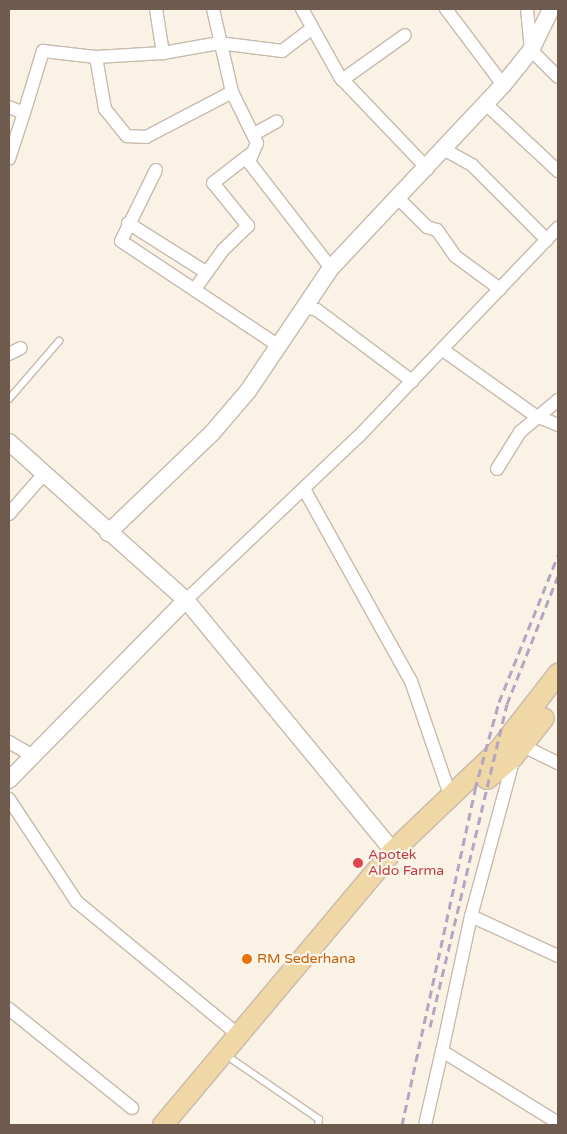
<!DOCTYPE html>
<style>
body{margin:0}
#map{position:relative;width:567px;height:1134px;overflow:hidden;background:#f9f2e5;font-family:"Varela Round",sans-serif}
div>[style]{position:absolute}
.roads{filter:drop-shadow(1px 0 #c8baad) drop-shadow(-1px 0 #c8baad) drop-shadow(0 1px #c8baad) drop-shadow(0 -1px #c8baad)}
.service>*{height:6px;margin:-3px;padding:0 3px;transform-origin:3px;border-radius:3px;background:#fff}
.minor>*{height:12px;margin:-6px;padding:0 6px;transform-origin:6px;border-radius:6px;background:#fff}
.tertiary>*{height:16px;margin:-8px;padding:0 8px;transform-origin:8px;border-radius:8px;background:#fff}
.primary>*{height:20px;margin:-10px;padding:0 10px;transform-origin:10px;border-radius:10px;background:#efd7a6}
.rail>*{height:3px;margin-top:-1.5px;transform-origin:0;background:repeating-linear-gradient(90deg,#b5a5c0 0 8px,transparent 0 13px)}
.dots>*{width:14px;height:14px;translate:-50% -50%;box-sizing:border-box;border:2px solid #fcf6ea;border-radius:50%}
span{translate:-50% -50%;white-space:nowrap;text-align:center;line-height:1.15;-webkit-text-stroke:4.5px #fcf6ea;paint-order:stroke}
.health-label{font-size:14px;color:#be3a42}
.left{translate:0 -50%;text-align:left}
.food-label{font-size:14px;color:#c56008}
.frame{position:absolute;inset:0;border:10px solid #6e5b4e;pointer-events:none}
</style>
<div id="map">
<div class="roads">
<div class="service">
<div style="left:9px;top:399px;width:77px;rotate:-49.2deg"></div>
<div style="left:233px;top:1060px;width:104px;rotate:34.5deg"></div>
<div style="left:319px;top:1119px;width:6px;rotate:99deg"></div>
</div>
<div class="minor">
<div style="left:156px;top:9px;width:45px;rotate:81deg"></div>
<div style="left:213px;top:9px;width:85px;rotate:77.1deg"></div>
<div style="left:232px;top:92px;width:57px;rotate:63.9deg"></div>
<div style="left:257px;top:143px;width:21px;rotate:113deg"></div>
<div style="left:249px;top:162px;width:134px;rotate:52.3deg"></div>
<div style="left:302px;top:9px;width:78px;rotate:60.8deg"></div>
<div style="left:340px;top:77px;width:127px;rotate:46.3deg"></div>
<div style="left:446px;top:9px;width:95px;rotate:53.1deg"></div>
<div style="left:527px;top:9px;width:41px;rotate:84.4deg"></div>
<div style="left:531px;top:50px;width:38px;rotate:45deg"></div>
<div style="left:96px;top:57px;width:53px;rotate:80.2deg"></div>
<div style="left:105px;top:109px;width:35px;rotate:51deg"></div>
<div style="left:127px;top:136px;width:19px;rotate:3deg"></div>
<div style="left:146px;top:137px;width:97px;rotate:-27.6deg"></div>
<div style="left:342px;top:80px;width:77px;rotate:-35.5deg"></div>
<div style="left:487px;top:105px;width:97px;rotate:42.9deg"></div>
<div style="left:9px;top:107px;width:16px;rotate:22deg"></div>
<div style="left:24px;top:113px;width:48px;rotate:108.1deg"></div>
<div style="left:24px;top:113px;width:65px;rotate:-73deg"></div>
<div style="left:43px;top:51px;width:53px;rotate:6.5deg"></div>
<div style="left:96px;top:57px;width:67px;rotate:-3.4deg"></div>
<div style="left:163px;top:53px;width:57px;rotate:-10.1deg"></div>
<div style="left:219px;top:43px;width:64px;rotate:7.2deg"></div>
<div style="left:282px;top:51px;width:36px;rotate:-37deg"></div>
<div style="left:254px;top:134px;width:26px;rotate:-29deg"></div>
<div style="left:445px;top:150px;width:31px;rotate:29deg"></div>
<div style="left:472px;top:165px;width:106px;rotate:45deg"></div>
<div style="left:156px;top:170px;width:79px;rotate:116.2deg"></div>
<div style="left:121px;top:241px;width:190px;rotate:33.6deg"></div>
<div style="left:398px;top:198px;width:41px;rotate:45deg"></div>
<div style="left:427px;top:227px;width:10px;rotate:17deg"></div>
<div style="left:437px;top:230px;width:32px;rotate:55deg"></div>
<div style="left:455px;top:256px;width:56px;rotate:36.3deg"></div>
<div style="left:128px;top:223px;width:93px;rotate:32.3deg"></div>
<div style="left:195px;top:289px;width:48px;rotate:-54.3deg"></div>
<div style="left:223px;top:250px;width:35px;rotate:-44deg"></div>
<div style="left:248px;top:226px;width:55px;rotate:-129.1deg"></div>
<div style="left:213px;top:183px;width:46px;rotate:-37.9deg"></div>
<div style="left:305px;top:307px;width:12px;rotate:14deg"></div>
<div style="left:317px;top:310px;width:119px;rotate:36.8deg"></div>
<div style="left:443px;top:350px;width:114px;rotate:35.4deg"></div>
<div style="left:536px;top:416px;width:24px;rotate:22deg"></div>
<div style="left:9px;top:354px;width:13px;rotate:-27deg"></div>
<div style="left:497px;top:469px;width:44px;rotate:-58.1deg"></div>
<div style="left:520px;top:432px;width:50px;rotate:-40.1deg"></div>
<div style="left:304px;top:489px;width:220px;rotate:60.9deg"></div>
<div style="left:411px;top:681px;width:120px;rotate:71.1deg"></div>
<div style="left:9px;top:514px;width:52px;rotate:-48.9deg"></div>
<div style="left:186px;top:600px;width:238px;rotate:-43.5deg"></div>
<div style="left:359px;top:436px;width:288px;rotate:-46.3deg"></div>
<div style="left:9px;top:742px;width:28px;rotate:30deg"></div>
<div style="left:523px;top:746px;width:39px;rotate:26deg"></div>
<div style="left:514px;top:758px;width:164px;rotate:105.2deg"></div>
<div style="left:471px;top:916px;width:138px;rotate:102.1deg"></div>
<div style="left:442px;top:1051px;width:137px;rotate:31.8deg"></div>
<div style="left:9px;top:799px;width:123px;rotate:56.6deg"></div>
<div style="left:77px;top:902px;width:207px;rotate:39.5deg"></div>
<div style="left:471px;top:916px;width:96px;rotate:24.7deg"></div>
<div style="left:9px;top:1009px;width:158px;rotate:38.8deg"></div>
<div style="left:425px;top:1125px;width:76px;rotate:-77.1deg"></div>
</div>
<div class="tertiary">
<div style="left:9px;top:442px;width:237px;rotate:41.8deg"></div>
<div style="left:186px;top:600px;width:325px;rotate:50.5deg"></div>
<div style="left:108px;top:533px;width:144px;rotate:-43.9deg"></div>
<div style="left:212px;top:433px;width:55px;rotate:-49.4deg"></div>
<div style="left:248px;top:391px;width:148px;rotate:-56deg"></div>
<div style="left:331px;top:268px;width:251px;rotate:-46.8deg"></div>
<div style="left:503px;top:85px;width:45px;rotate:-51.3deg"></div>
<div style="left:531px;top:50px;width:46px;rotate:-64deg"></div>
<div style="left:9px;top:780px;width:252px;rotate:-45.5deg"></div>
</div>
<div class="primary">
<div style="left:487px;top:779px;width:35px;rotate:-40deg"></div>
<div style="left:514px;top:756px;width:48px;rotate:-51.7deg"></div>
<div style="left:163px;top:1125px;width:358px;rotate:-50deg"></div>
<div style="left:393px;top:851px;width:145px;rotate:-43.6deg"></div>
<div style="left:498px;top:751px;width:98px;rotate:-52.1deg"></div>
</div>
</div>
<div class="rail">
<div style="left:430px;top:1027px;width:332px;rotate:-76.6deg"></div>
<div style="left:507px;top:704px;width:138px;rotate:-68.3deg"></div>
<div style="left:402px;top:1125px;width:344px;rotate:-77.7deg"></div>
<div style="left:475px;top:789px;width:90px;rotate:-74.6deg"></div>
<div style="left:499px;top:702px;width:158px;rotate:-68.1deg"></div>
</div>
<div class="dots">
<div style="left:358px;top:863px;background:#e0444e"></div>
<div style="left:247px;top:959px;background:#e8710a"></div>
</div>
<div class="health-label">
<span class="left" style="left:368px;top:863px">Apotek<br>Aldo Farma</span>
</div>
<div class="food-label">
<span class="left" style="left:257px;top:959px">RM Sederhana</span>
</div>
<div class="frame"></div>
</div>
